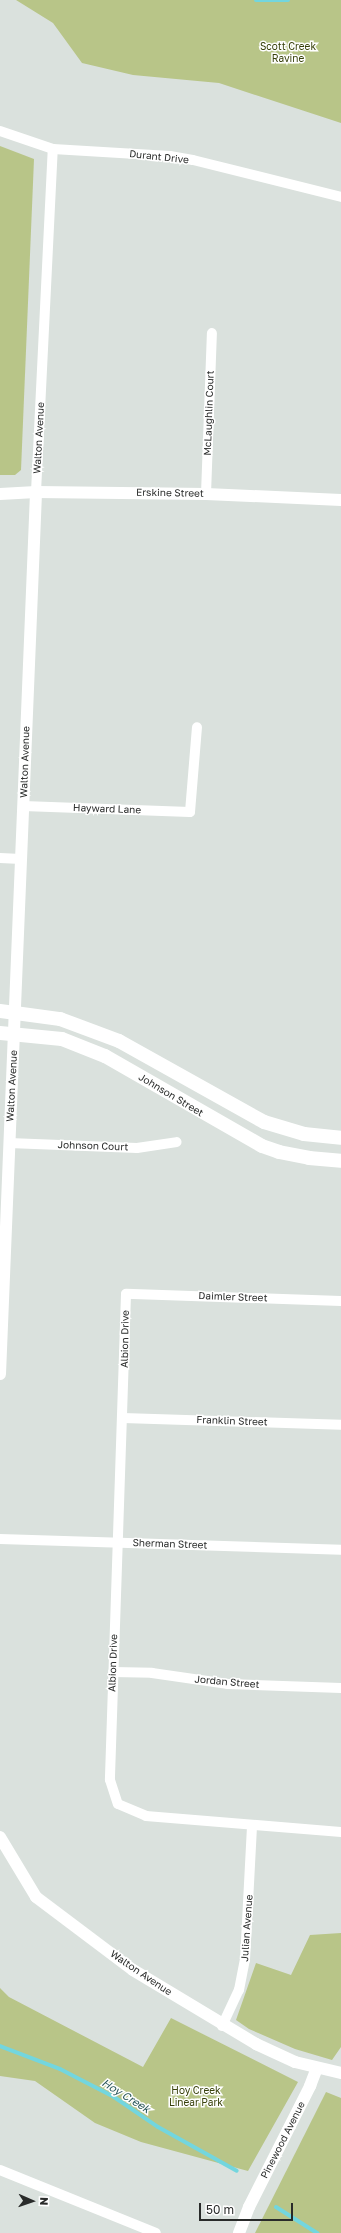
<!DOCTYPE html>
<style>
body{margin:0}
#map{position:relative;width:341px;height:2233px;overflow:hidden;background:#dae1dd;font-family:"Golos Text",sans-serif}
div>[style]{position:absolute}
.green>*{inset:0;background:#b8c588}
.stream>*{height:4px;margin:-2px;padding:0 2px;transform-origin:2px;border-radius:2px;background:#73d6de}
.minor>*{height:10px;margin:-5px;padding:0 5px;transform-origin:5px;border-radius:5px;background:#fff}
.tertiary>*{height:12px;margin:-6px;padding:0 6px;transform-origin:6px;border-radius:6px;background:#fff}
.secondary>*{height:14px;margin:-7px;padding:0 7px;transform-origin:7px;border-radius:7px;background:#fff}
span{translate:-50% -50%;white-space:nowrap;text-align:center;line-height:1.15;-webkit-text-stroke:3px #fff;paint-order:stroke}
.park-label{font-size:10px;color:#38410b}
.street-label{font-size:10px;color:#292b2a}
.water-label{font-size:11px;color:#2b585b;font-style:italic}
.north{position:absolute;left:12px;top:2181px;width:40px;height:40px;-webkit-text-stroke:3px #fff;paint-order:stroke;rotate:92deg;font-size:11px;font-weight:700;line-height:16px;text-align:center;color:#292b2a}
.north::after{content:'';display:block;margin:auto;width:14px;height:18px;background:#292b2a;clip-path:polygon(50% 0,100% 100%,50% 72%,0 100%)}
.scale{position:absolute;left:199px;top:2203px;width:94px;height:18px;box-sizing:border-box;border:2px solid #292b2a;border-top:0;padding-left:5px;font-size:12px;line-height:14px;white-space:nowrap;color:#292b2a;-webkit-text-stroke:3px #fff;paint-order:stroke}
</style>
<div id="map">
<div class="green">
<div style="clip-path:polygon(16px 0,341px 0,341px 123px,219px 83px,133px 75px,82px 63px,53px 23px)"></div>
<div style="clip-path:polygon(0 146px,34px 159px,21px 470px,15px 475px,0 475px)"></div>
<div style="clip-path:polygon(341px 1933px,341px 2047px,332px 2060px,295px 2049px,249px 2029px,236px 2020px,256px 1963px,291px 1975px,310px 1935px)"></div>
<div style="clip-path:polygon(0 1988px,9px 1997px,143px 2067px,171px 2018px,298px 2082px,248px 2171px,141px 2142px,95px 2123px,35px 2081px,0 2076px)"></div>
<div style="clip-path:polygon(326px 2092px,341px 2098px,341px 2233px,255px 2233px)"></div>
</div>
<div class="stream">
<div style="left:256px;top:0;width:32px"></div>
<div style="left:0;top:2046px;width:64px;rotate:21deg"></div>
<div style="left:60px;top:2069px;width:61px;rotate:27.4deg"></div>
<div style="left:114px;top:2097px;width:53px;rotate:34.3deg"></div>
<div style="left:158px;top:2127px;width:90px;rotate:29.1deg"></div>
<div style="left:276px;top:2207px;width:49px;rotate:32.4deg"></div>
</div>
<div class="minor">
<div style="left:0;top:131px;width:56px;rotate:18.8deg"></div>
<div style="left:53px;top:149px;width:117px;rotate:3.4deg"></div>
<div style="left:170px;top:156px;width:23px;rotate:10deg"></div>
<div style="left:193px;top:160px;width:153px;rotate:14deg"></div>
<div style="left:36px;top:492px;width:343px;rotate:-87.2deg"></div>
<div style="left:206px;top:494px;width:161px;rotate:-87.9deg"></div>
<div style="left:23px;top:806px;width:167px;rotate:2.1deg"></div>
<div style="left:190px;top:812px;width:85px;rotate:-85.3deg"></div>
<div style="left:0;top:858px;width:21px;rotate:3deg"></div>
<div style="left:9px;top:1143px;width:128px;rotate:2.2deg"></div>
<div style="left:137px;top:1148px;width:40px;rotate:-8.5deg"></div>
<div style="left:341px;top:1301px;width:215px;rotate:-178.1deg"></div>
<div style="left:126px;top:1294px;width:486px;rotate:91.9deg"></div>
<div style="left:110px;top:1780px;width:25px;rotate:72deg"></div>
<div style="left:118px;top:1804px;width:30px;rotate:23deg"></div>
<div style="left:146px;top:1816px;width:196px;rotate:4.7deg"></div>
<div style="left:123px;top:1418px;width:218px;rotate:1.8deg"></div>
<div style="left:0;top:1539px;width:341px;rotate:1.8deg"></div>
<div style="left:113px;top:1672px;width:39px;rotate:1deg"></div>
<div style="left:152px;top:1673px;width:77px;rotate:8.2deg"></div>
<div style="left:228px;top:1684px;width:113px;rotate:2deg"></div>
<div style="left:222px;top:2026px;width:40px;rotate:-65deg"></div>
<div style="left:239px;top:1990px;width:31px;rotate:-79deg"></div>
<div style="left:245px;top:1960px;width:135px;rotate:-87deg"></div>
<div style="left:0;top:2170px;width:168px;rotate:22deg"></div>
</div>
<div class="tertiary">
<div style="left:0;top:494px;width:36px;rotate:-3deg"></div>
<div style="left:36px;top:492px;width:170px;rotate:0.7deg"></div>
<div style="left:206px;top:494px;width:135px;rotate:2.5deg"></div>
<div style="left:0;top:1374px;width:883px;rotate:-87.66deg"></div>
<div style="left:0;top:1837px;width:70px;rotate:59deg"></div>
<div style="left:36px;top:1897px;width:121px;rotate:37deg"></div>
<div style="left:133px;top:1970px;width:144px;rotate:31deg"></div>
<div style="left:256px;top:2044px;width:43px;rotate:24.8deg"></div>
<div style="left:295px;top:2062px;width:47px;rotate:13.4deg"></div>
<div style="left:239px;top:2233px;width:28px;rotate:-69deg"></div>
<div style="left:249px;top:2207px;width:136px;rotate:-63.2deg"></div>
<div style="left:310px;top:2086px;width:19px;rotate:-69deg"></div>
</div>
<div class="secondary">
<div style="left:0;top:1011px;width:61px;rotate:7.6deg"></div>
<div style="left:60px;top:1019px;width:63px;rotate:20.4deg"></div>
<div style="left:119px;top:1041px;width:166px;rotate:29.2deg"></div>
<div style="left:264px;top:1122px;width:42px;rotate:16.7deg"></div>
<div style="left:304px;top:1134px;width:37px;rotate:6deg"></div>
<div style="left:0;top:1033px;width:62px;rotate:5.5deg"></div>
<div style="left:62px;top:1039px;width:46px;rotate:21.6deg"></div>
<div style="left:105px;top:1056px;width:181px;rotate:29.8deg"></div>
<div style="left:262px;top:1146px;width:18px;rotate:19deg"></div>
<div style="left:279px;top:1152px;width:31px;rotate:11deg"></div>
<div style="left:309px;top:1158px;width:32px;rotate:5deg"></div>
</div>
<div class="park-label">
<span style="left:288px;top:52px">Scott Creek<br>Ravine</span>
<span style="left:196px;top:2096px">Hoy Creek<br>Linear Park</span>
</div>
<div class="street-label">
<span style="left:159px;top:157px;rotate:6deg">Durant Drive</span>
<span style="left:209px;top:413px;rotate:-88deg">McLaughlin Court</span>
<span style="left:39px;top:438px;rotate:-87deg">Walton Avenue</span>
<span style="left:170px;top:493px;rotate:1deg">Erskine Street</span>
<span style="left:25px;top:762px;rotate:-88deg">Walton Avenue</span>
<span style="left:107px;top:809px;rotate:2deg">Hayward Lane</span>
<span style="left:12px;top:1086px;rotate:-87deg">Walton Avenue</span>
<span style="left:171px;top:1095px;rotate:31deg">Johnson Street</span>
<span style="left:93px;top:1146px;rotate:2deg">Johnson Court</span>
<span style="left:233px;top:1297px;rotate:2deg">Daimler Street</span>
<span style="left:125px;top:1339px;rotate:-89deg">Albion Drive</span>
<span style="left:232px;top:1421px;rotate:2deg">Franklin Street</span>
<span style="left:170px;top:1544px;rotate:2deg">Sherman Street</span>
<span style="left:113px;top:1663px;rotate:-88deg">Albion Drive</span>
<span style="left:227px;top:1682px;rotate:5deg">Jordan Street</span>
<span style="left:247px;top:1928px;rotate:-86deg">Julian Avenue</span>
<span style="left:141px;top:1973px;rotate:34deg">Walton Avenue</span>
<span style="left:283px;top:2140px;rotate:-63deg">Pinewood Avenue</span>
</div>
<div class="water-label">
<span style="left:126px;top:2096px;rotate:32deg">Hoy Creek</span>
</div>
<div class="north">N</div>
<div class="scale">50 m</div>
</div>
